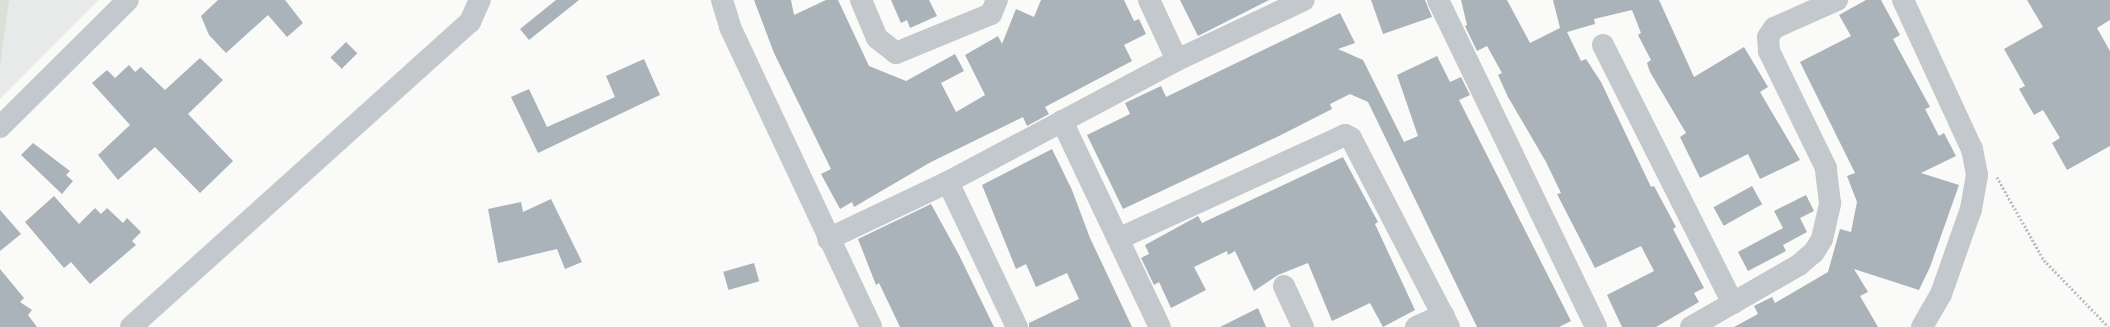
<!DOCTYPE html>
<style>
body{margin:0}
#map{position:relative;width:2110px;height:327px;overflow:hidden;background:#fafaf8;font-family:"Space Grotesk",sans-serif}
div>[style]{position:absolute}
.built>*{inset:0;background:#e8e9e9}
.green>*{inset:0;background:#dadfd7}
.building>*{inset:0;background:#aab3b9;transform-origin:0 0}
.path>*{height:2.5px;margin-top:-1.25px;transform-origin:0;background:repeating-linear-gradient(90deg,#bbbfc2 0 2px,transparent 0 4px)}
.minor>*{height:22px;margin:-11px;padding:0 11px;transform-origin:11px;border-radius:11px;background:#c3c8cc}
span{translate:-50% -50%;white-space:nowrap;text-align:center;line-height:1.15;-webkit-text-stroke:4px #fff;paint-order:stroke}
</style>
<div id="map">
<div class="built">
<div style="clip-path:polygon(0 0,99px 0,0 99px)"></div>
</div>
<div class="green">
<div style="clip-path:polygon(0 0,9px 0,0 66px)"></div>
</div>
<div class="building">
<div style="clip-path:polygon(218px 0,285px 0,303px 23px,287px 37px,268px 15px,226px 53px,209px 35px,201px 16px)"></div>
<div style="clip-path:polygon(556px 0,579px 0,529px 40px,520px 29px)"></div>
<div style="clip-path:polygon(754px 0,791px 0,794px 15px,826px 0,838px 0,869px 66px,906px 81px,955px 54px,964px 71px,941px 83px,956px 112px,985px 95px,965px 55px,998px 36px,1002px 44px,1016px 9px,1034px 17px,1041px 0,1124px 0,1134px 21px,1139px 19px,1146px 34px,1124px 45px,1132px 61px,1045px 107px,1049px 114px,1027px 126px,1023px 117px,931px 162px,854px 207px,852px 202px,840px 209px,821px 174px,831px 169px,774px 53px)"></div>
<div style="clip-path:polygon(891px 0,929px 0,937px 16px,910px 28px,907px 20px,901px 23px)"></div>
<div style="clip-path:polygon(1180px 0,1269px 0,1198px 36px)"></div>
<div style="clip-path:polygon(1371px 0,1425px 0,1432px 17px,1383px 34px)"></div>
<div style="clip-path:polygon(1461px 0,1507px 0,1530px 43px,1560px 28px,1553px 0,1659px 0,1694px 77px,1744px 47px,1768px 87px,1760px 92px,1800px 160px,1760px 179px,1748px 154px,1700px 178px,1680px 137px,1686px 133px,1650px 72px,1647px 63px,1651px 60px,1638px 35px,1641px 33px,1632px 10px,1594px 19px,1595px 24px,1567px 32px,1581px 61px,1586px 59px,1601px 82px,1651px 187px,1654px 186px,1676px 227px,1673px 229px,1704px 288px,1694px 293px,1699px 302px,1656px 327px,1622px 327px,1607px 295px,1654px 271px,1641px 246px,1595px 268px,1557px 194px,1561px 193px,1546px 162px,1508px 97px,1498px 75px,1502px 73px,1487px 46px,1477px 51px,1465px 26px,1467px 25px)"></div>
<div style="clip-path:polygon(1866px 0,1881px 0,1900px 35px,1893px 39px,1930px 107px,1925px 109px,1939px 136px,1944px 133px,1956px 156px,1921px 173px,1959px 185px,1930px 267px,1919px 290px,1854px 269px,1868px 292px,1860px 296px,1878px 327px,1734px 327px,1758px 314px,1754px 306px,1772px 297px,1775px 303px,1828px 272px,1840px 229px,1851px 232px,1857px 202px,1847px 176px,1855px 173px,1800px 62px,1851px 36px,1839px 15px)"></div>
<div style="clip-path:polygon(2027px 0,2110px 0,2110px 20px,2097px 28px,2110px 51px,2110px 146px,2067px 170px,2052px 143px,2060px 138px,2043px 110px,2034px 115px,2019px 89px,2025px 86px,2004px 49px,2043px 27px)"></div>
<div style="clip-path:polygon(1340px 13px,1355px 43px,1338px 49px,1363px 60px,1404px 142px,1418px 136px,1397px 75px,1437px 56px,1450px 82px,1461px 77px,1470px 95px,1459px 100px,1571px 321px,1559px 327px,1477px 327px,1368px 102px,1350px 94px,1330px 104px,1332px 109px,1281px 135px,1123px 209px,1087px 135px,1130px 114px,1125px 103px,1161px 86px,1166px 97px)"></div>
<div style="left:346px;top:42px;width:16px;height:22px;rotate:45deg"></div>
<div style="clip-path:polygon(200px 58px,223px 80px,188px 114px,233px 161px,200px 193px,155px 147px,118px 180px,98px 155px,130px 125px,92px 83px,107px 70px,115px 78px,129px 65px,135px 72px,141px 67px,165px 90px)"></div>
<div style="clip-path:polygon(644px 59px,660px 95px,538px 153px,511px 97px,529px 89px,547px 127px,615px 97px,606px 76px)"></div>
<div style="clip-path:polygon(33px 143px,70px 171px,66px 175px,73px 181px,62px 194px,21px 155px)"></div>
<div style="clip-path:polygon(1052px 149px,1072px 190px,1090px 238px,1132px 327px,1029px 327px,1029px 323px,1079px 299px,1067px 273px,1036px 287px,1026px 264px,1016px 269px,982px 185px)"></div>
<div style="clip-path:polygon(1343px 157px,1378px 222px,1375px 224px,1415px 310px,1383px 327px,1370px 303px,1332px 321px,1308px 263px,1278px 275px,1254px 291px,1235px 251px,1228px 255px,1227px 251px,1194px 267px,1206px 290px,1171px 308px,1159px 282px,1154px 285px,1141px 258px,1149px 254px,1145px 245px,1198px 216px,1202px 223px)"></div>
<div style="left:1752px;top:186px;width:21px;height:44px;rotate:61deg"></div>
<div style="clip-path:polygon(1806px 195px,1814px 211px,1800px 218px,1807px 232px,1783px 245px,1786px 251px,1748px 271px,1738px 252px,1783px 228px,1774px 211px)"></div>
<div style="clip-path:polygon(54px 196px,79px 224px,95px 208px,101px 214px,107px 208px,123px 223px,127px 218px,141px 232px,132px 241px,136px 245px,90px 284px,71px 262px,64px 268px,25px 222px)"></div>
<div style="clip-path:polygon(551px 199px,582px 262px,565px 269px,557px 249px,498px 263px,488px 209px,521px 202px,523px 212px)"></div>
<div style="clip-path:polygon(931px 204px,959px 255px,994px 327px,900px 327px,879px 283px,876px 285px,858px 239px)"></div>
<div style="clip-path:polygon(0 210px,21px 234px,0 251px)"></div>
<div style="left:754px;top:263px;width:19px;height:32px;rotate:74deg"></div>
<div style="clip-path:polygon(0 269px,24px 298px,20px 302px,32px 310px,28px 315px,37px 327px,0 327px)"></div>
<div style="clip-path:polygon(1258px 308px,1266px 327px,1220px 327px)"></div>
</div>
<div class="path">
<div style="left:1997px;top:177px;width:95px;rotate:60.5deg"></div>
<div style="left:2044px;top:260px;width:93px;rotate:45.9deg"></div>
</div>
<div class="minor">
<div style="left:722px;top:0;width:28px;rotate:73deg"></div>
<div style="left:730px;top:27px;width:331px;rotate:64.8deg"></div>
<div style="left:861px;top:0;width:41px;rotate:67.2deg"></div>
<div style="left:877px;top:38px;width:24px;rotate:38deg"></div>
<div style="left:896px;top:53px;width:103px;rotate:-22.3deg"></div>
<div style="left:991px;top:14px;width:15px;rotate:-67deg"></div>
<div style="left:1149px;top:0;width:66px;rotate:65deg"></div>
<div style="left:1438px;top:0;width:363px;rotate:64.2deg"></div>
<div style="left:1903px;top:0;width:164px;rotate:65.2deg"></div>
<div style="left:1972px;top:149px;width:26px;rotate:79deg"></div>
<div style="left:1977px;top:175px;width:35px;rotate:100deg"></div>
<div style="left:1971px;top:209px;width:90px;rotate:109.4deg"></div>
<div style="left:1941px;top:294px;width:38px;rotate:120deg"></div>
<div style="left:1603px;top:45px;width:289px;rotate:63.3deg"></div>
<div style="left:1062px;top:121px;width:228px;rotate:64.6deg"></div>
<div style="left:0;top:127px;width:180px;rotate:-44.8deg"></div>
<div style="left:948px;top:182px;width:161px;rotate:64.6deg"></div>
<div style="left:828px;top:239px;width:133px;rotate:-25.4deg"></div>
<div style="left:948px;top:182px;width:259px;rotate:-28deg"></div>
<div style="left:1177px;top:60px;width:140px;rotate:-25.3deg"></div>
<div style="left:1118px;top:239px;width:250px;rotate:-24.6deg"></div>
<div style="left:1345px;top:135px;width:7px;rotate:27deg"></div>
<div style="left:1351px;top:138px;width:213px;rotate:62.6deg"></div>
<div style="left:1284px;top:286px;width:45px;rotate:65.1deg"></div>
<div style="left:131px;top:327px;width:456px;rotate:-42deg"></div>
<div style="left:470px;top:22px;width:24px;rotate:-66deg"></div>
<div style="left:1416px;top:327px;width:30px;rotate:-24deg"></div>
<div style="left:1691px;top:327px;width:125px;rotate:-29.9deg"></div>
<div style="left:1799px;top:265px;width:20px;rotate:-41deg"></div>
<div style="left:1814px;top:252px;width:15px;rotate:-58deg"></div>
<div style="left:1822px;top:239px;width:37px;rotate:-77deg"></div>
<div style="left:1830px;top:203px;width:35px;rotate:-97deg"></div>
<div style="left:1826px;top:168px;width:130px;rotate:-116deg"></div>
<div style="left:1769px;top:51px;width:14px;rotate:-94deg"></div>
<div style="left:1768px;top:37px;width:11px;rotate:-56deg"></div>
<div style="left:1774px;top:28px;width:69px;rotate:-24deg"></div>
</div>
</div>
